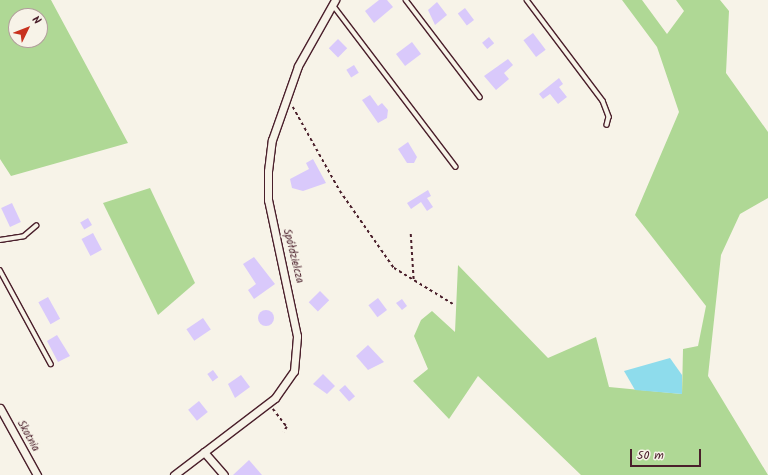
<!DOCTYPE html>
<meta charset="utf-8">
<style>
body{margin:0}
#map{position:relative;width:768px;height:475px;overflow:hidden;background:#f7f3e8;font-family:Kalam,sans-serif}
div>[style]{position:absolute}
.green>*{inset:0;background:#afd895}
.water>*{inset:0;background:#8edcec}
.building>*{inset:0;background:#d9c9fb;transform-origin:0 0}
.round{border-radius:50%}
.path>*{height:1.5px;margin-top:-0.75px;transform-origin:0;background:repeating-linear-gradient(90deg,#4a1f2b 0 3px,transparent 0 6px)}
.roads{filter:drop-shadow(1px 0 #4a1f2b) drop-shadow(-1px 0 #4a1f2b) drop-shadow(0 1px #4a1f2b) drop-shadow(0 -1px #4a1f2b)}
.lane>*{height:3.5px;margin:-1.75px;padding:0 1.75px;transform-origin:1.75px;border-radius:1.75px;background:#f7f3e8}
.street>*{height:7px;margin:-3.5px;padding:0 3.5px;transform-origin:3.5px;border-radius:3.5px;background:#f7f3e8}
span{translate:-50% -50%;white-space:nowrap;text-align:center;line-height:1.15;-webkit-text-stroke:3.5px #f7f3e8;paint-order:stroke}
.street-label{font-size:11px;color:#4a1f2b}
.north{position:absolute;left:8px;top:8px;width:40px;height:40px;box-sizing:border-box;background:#f7f3e8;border:1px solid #b29e9c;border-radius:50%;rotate:47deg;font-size:11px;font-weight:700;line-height:16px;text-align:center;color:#4a1f2b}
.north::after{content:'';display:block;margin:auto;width:14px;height:18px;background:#c8321e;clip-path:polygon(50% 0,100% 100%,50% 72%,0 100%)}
.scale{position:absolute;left:630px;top:449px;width:71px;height:18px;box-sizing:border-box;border:2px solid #4a1f2b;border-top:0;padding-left:5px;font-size:12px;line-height:14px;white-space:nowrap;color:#4a1f2b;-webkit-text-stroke:3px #f7f3e8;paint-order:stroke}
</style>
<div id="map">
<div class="green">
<div style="clip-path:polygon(evenodd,0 0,51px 0,128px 143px,11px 176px,0 159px,0 0,16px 16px,40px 16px,40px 40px,16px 40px,16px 16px)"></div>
<div style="clip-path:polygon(622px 0,642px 0,667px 34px,684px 11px,676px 0,720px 0,729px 11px,726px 73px,768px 132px,768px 198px,740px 214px,721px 255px,708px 376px,768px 475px,581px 475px,478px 376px,449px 419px,413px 381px,428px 369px,414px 336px,421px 320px,432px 311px,455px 332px,458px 265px,548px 358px,596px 337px,609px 387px,682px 394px,683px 349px,698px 346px,706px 306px,635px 215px,679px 112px,657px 47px)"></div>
<div style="clip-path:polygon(150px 188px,195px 283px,158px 315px,103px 203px)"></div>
</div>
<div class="water">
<div style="clip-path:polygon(670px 358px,682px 375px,682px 394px,635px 390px,624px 371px)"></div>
</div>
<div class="building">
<div style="clip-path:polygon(379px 0,387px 0,393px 7px,374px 23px,365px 11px)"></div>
<div style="clip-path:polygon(437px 2px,447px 15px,435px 25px,428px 10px)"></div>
<div style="left:465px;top:8px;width:15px;height:9px;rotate:53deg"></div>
<div style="left:533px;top:33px;width:21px;height:12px;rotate:53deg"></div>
<div style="left:489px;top:37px;width:8px;height:9px;rotate:50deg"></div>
<div style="left:338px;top:39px;width:13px;height:13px;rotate:45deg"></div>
<div style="left:412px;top:42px;width:15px;height:20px;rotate:53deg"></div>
<div style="clip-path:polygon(508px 59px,513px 65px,504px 73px,509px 79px,496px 90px,484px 76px)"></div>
<div style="left:354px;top:65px;width:9px;height:9px;rotate:58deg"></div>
<div style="clip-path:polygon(559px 78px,563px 84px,559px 87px,567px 97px,558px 104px,550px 94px,543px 99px,539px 94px)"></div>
<div style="clip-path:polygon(370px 95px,378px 106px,382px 103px,388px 110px,387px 118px,378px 123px,362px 100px)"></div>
<div style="clip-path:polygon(408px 142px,417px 157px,414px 163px,407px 163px,398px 149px)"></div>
<div style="clip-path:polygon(313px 159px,326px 183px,303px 191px,292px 188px,290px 179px,309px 169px,306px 163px)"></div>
<div style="clip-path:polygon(428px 190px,431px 196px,427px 198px,433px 207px,427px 211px,421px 202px,411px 209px,407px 203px)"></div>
<div style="left:12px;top:203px;width:21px;height:12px;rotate:65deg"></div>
<div style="left:88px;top:218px;width:8px;height:9px;rotate:60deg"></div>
<div style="left:93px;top:233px;width:19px;height:13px;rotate:62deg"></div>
<div style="clip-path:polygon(254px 257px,275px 284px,254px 299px,248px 290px,256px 284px,243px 264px)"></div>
<div style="left:320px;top:291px;width:13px;height:16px;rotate:45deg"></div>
<div style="left:48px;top:297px;width:25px;height:11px;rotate:61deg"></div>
<div style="left:378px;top:298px;width:15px;height:12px;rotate:53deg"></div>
<div style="clip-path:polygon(402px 299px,407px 306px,402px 310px,396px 303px)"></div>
<div class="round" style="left:258px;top:310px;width:16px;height:16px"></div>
<div style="left:203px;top:318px;width:14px;height:20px;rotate:56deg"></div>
<div style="clip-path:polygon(57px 335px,70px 356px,58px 362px,47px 341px)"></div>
<div style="clip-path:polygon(368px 345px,384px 362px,368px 370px,356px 356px)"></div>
<div style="left:213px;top:370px;width:9px;height:7px;rotate:54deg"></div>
<div style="clip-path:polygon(323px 374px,335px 386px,327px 394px,313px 384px)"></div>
<div style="clip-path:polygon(241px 375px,250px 387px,235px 398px,228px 384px)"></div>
<div style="left:345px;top:385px;width:15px;height:8px;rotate:48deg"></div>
<div style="left:199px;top:401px;width:14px;height:14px;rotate:51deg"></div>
<div style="clip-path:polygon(249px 460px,262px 475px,233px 475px)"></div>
</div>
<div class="path">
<div style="left:293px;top:107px;width:96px;rotate:60.8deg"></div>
<div style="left:340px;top:191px;width:94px;rotate:55deg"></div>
<div style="left:394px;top:268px;width:69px;rotate:31.4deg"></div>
<div style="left:411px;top:234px;width:48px;rotate:86.4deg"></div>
<div style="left:273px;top:409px;width:23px;rotate:52deg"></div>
<div style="left:287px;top:427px;width:6px;rotate:121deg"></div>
</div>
<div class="roads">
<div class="lane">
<div style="left:406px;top:0;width:122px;rotate:52.7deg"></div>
<div style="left:527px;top:0;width:126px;rotate:53deg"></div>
<div style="left:603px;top:101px;width:17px;rotate:69deg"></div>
<div style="left:609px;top:117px;width:8px;rotate:104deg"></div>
<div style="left:333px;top:5px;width:203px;rotate:52.8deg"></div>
<div style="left:0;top:240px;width:24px;rotate:-9deg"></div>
<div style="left:24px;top:236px;width:16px;rotate:-40deg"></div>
<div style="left:0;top:270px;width:107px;rotate:61.5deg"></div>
</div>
<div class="street">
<div style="left:0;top:408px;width:77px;rotate:61.1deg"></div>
<div style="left:204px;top:452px;width:30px;rotate:49deg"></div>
<div style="left:174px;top:475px;width:127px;rotate:-37.3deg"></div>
<div style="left:275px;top:398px;width:33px;rotate:-55deg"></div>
<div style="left:294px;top:371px;width:35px;rotate:-85deg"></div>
<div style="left:297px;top:336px;width:139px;rotate:-102deg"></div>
<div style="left:268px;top:200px;width:29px;rotate:-90deg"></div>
<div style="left:268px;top:171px;width:31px;rotate:-83deg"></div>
<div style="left:272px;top:140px;width:78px;rotate:-70.6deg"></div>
<div style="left:298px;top:66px;width:76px;rotate:-60.7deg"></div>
</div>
</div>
<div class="street-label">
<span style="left:293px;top:256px;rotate:76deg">Spółdzielcza</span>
<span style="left:28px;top:436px;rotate:61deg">Skotnia</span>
</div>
<div class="north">N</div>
<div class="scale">50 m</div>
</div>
